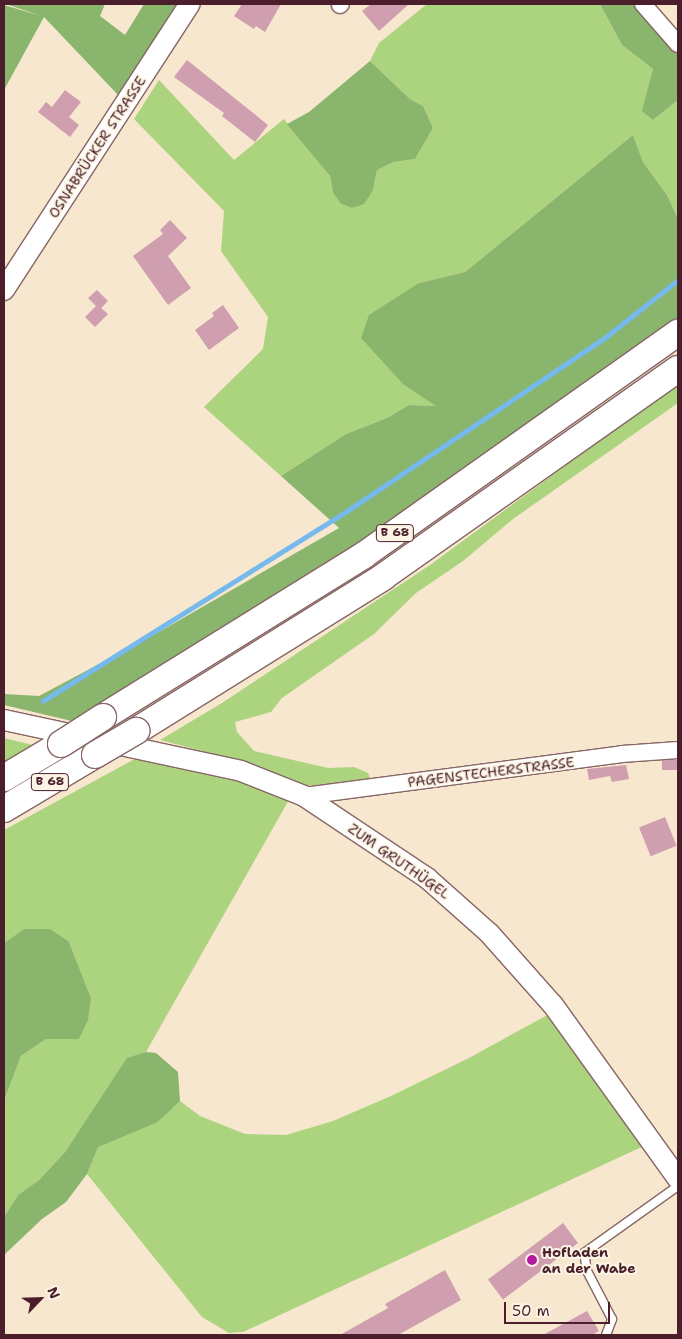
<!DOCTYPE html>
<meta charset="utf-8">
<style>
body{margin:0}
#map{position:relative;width:682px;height:1339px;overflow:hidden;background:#f7e7cf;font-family:"Shantell Sans",sans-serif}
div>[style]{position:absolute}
.green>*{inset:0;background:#acd37e}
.forest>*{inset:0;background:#89b56d}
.stream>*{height:4.5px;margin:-2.25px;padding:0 2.25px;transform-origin:2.25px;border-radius:2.25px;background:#76b9ec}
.building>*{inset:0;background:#cf9eaf;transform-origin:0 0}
.roads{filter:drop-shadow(1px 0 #876564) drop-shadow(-1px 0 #876564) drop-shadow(0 1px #876564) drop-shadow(0 -1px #876564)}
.service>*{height:8px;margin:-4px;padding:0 4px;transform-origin:4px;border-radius:4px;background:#fff}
.minor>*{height:16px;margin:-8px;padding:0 8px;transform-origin:8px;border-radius:8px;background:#fff}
.tertiary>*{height:20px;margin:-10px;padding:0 10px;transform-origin:10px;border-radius:10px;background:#fff}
.trunk>*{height:26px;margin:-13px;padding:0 13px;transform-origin:13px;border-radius:13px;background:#fff}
.bridges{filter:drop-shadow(1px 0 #876564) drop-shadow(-1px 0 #876564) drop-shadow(0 1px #876564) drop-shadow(0 -1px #876564)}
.trunk-bridge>*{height:26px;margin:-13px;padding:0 13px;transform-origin:13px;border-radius:13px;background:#fff}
.dots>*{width:14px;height:14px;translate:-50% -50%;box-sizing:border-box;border:2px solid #fcf5e5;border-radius:50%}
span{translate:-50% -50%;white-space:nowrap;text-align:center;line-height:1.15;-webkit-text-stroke:4px #fcf5e5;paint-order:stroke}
.shield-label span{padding:1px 4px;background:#fcf5e5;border:1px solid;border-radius:4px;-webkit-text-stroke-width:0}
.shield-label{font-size:12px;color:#4a1f2b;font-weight:700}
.street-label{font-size:14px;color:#4a1f2b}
.poi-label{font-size:14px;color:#4a1f2b;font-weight:700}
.left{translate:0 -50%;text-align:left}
.frame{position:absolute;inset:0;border:5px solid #4a1f2b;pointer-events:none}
.north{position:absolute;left:15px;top:1274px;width:50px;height:50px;-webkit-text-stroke:4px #fcf5e5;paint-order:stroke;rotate:66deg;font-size:14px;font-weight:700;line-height:20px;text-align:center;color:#4a1f2b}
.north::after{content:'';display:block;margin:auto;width:18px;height:22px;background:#4a1f2b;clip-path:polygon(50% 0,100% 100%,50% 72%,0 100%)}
.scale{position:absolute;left:504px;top:1302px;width:106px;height:22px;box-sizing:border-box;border:2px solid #4a1f2b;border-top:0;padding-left:6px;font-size:15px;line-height:18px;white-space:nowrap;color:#4a1f2b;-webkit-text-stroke:4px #fcf5e5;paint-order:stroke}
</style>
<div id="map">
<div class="green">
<div style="clip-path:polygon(427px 4px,600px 4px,622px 45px,653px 69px,650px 82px,653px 120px,678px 100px,678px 219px,667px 195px,643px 162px,633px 135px,465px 272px,419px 283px,404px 385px,437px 406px,409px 405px,387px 418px,346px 434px,281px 476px,204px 407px,263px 349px,268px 317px,221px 251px,224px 211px,134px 119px,159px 80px,234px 160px,284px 119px,330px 176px,333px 193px,341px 204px,352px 208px,373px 190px,377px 170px,394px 162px,415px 159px,433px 128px,423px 106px,410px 99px,370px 61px,379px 43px)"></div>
<div style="clip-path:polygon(678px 383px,678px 403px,513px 519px,463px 561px,416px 593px,374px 634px,282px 698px,271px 712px,235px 722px,237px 732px,254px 751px,328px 768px,354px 767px,368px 773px,372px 782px,331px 788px,298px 784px,233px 759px,160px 740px,222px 703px,430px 565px)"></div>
<div style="clip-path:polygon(4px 738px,33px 745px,4px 763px)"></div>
<div style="clip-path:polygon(144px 754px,242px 778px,290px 798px,146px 1052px,127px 1059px,65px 1152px,39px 1180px,18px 1195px,4px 1217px,4px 1101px,21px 1056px,46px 1039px,79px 1039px,91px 998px,69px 942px,24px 929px,4px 943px,4px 830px)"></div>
<div style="clip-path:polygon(551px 1013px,648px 1144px,243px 1332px,229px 1333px,202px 1317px,87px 1174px,98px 1146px,158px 1122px,180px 1101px,200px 1116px,245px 1134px,286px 1135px,333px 1121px,391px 1096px,469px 1058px)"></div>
</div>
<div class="forest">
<div style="clip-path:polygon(6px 4px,105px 4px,100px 16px,125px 35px,144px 4px,180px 4px,119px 96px,44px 17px,4px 90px,4px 5px,41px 16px)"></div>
<div style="clip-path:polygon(600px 4px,635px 4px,678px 53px,678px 100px,653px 120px,642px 111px,653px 69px,622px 45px)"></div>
<div style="clip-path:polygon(370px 61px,410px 99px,423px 106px,433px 128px,415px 159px,394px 162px,377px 170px,373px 190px,364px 204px,352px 208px,341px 204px,333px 193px,330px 176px,287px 124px,309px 112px)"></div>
<div style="clip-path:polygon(633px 135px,643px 162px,667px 195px,678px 219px,678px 320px,359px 544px,76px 722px,4px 705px,4px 694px,39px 696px,159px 632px,339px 528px,281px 476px,346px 434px,387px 418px,409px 405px,436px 406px,404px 385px,361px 338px,369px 315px,419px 283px,465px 272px)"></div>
<div style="clip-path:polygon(24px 929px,50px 929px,69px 942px,91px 998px,88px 1020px,79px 1039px,46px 1039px,21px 1056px,4px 1101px,4px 943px)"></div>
<div style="clip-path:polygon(146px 1052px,156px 1053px,178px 1072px,180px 1101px,158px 1122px,98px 1147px,87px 1174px,66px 1202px,42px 1219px,4px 1255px,4px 1217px,18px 1195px,39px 1180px,65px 1152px,127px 1058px)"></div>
</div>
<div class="stream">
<div style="left:43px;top:701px;width:355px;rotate:-32deg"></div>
<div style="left:344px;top:513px;width:317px;rotate:-33.9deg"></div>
<div style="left:607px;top:336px;width:90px;rotate:-38.3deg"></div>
</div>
<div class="building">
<div style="clip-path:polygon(242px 4px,281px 4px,265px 32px,256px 26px,254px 29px,234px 16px)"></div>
<div style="clip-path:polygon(371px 4px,409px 4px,379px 31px,362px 11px)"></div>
<div style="clip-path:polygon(187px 60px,268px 125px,255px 142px,222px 116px,224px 113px,174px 77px)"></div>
<div style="clip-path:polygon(65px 90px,81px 102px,69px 117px,79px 125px,70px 137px,38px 112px,46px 102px,52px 107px)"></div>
<div style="clip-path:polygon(170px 220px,187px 238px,168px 256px,191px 288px,168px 305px,133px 256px,163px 234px,160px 230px)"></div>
<div style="clip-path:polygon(97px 290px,108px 301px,101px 308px,108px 314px,95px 327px,85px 317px,96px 306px,88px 298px)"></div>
<div style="clip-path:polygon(223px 305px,239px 328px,209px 350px,195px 330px,214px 316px,212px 313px)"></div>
<div style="left:678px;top:760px;width:10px;height:16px;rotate:90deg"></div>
<div style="clip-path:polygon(626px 765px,629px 779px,612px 782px,610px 776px,589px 780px,587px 769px)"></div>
<div style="left:665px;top:817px;width:31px;height:28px;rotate:68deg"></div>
<div style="left:563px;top:1223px;width:25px;height:94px;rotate:53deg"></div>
<div style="clip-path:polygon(445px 1270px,461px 1300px,398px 1335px,340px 1335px,388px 1308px,385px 1304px)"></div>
<div style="clip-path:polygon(587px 1311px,599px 1331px,592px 1335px,543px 1335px)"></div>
</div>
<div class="roads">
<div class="service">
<div style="left:606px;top:1335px;width:17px;rotate:-69deg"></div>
<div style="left:612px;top:1319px;width:54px;rotate:-117.5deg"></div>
<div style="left:587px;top:1271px;width:18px;rotate:-99deg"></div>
<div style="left:584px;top:1253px;width:115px;rotate:-35.5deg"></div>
</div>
<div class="minor">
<div style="left:643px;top:4px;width:53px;rotate:48.8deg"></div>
<div style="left:340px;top:5px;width:1px;rotate:-45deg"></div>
<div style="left:304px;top:796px;width:321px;rotate:-7.5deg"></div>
<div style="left:622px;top:754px;width:56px;rotate:-4.1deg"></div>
</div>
<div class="tertiary">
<div style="left:4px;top:290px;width:341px;rotate:-57deg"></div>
<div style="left:4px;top:720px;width:242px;rotate:12.1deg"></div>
<div style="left:241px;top:771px;width:68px;rotate:21.6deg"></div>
<div style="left:304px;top:796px;width:148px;rotate:33.7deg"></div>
<div style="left:427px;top:878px;width:83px;rotate:41.6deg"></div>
<div style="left:489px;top:933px;width:96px;rotate:48.4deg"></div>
<div style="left:553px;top:1005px;width:214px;rotate:54.3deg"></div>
</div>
<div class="trunk">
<div style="left:103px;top:717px;width:307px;rotate:-31.8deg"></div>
<div style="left:364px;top:555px;width:385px;rotate:-35.3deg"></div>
<div style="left:136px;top:731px;width:291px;rotate:-31.9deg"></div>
<div style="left:383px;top:577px;width:361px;rotate:-35.2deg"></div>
<div style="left:4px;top:778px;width:66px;rotate:-30.8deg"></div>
<div style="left:4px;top:809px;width:106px;rotate:-30.7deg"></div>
</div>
</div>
<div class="bridges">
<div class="trunk-bridge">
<div style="left:61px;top:744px;width:50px;rotate:-32.7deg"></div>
<div style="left:95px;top:755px;width:48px;rotate:-30.3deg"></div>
</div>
</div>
<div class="dots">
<div style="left:532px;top:1260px;background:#b5179e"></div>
</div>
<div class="shield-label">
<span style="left:395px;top:533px">B 68</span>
<span style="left:50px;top:782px">B 68</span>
</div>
<div class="street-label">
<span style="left:97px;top:147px;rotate:-57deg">OSNABRÜCKER STRASSE</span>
<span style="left:491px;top:772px;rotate:-7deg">PAGENSTECHERSTRASSE</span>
<span style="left:399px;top:861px;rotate:35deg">ZUM GRUTHÜGEL</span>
</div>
<div class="poi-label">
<span class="left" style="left:542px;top:1260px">Hofladen<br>an der Wabe</span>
</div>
<div class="frame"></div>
<div class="north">N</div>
<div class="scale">50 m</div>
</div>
